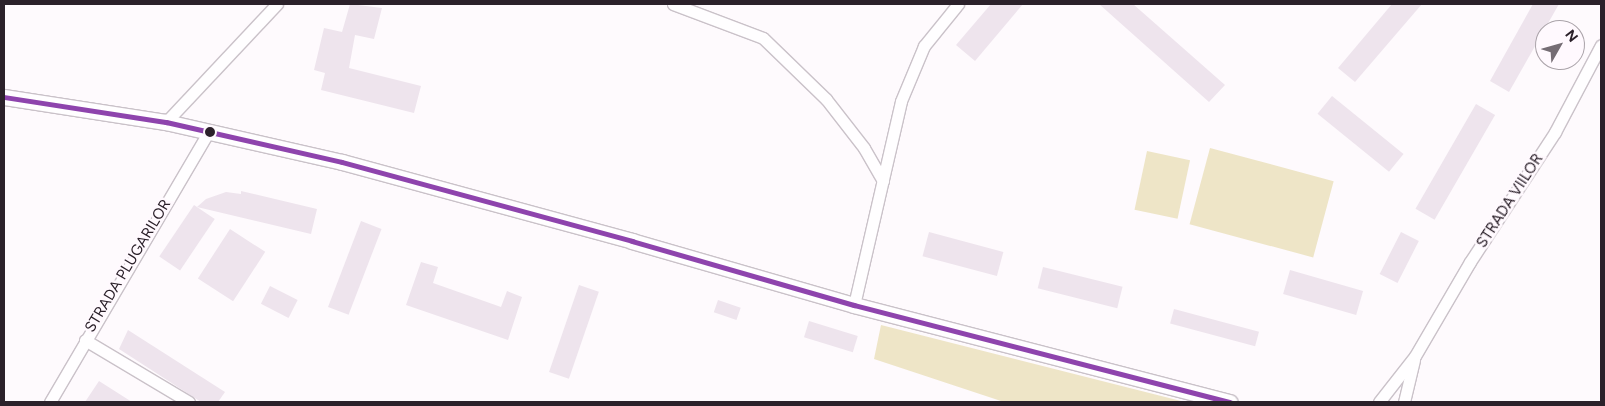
<!DOCTYPE html>
<style>
body{margin:0}
#map{position:relative;width:1605px;height:406px;overflow:hidden;background:#fefafd;font-family:Figtree,sans-serif}
div>[style]{position:absolute}
.green>*{inset:0;background:#eee5c7;transform-origin:0 0}
.building>*{inset:0;background:#eee4ed;transform-origin:0 0}
.roads{filter:drop-shadow(1px 0 #cac2c9) drop-shadow(-1px 0 #cac2c9) drop-shadow(0 1px #cac2c9) drop-shadow(0 -1px #cac2c9)}
.minor>*{height:11px;margin:-5.5px;padding:0 5.5px;transform-origin:5.5px;border-radius:5.5px;background:#fffeff}
.major>*{height:15px;margin:-7.5px;padding:0 7.5px;transform-origin:7.5px;border-radius:7.5px;background:#fffeff}
.bus-1>*{height:5px;margin:-2.5px;padding:0 2.5px;transform-origin:2.5px;border-radius:2.5px;background:#8e44ad}
.dots>*{width:14px;height:14px;translate:-50% -50%;box-sizing:border-box;border:2px solid #fff9fe;border-radius:50%}
span{translate:-50% -50%;white-space:nowrap;text-align:center;line-height:1.15;-webkit-text-stroke:5px #fff9fe;paint-order:stroke}
.street-label{font-size:15px;color:#2b212a}
.frame{position:absolute;inset:0;border:5px solid #2b212a;pointer-events:none}
.north{position:absolute;left:1535px;top:20px;width:50px;height:50px;box-sizing:border-box;background:#fff9fe;border:1px solid #aaa3a9;border-radius:50%;rotate:52deg;font-size:14px;font-weight:700;line-height:20px;text-align:center;color:#2b212a}
.north::after{content:'';display:block;margin:auto;width:18px;height:22px;background:#756d74;clip-path:polygon(50% 0,100% 100%,50% 72%,0 100%)}
</style>
<div id="map">
<div class="green">
<div style="left:1210px;top:148px;width:128px;height:79px;rotate:15deg"></div>
<div style="left:1147px;top:151px;width:44px;height:60px;rotate:12deg"></div>
<div style="clip-path:polygon(881px 325px,1185px 402px,1004px 402px,874px 359px)"></div>
</div>
<div class="building">
<div style="clip-path:polygon(350px 4px,382px 8px,374px 39px,355px 35px,349px 68px,421px 86px,414px 113px,321px 90px,325px 73px,314px 70px,324px 28px,342px 32px)"></div>
<div style="clip-path:polygon(991px 4px,1023px 4px,975px 61px,956px 45px)"></div>
<div style="clip-path:polygon(1099px 4px,1133px 4px,1225px 85px,1209px 102px)"></div>
<div style="clip-path:polygon(1392px 4px,1422px 4px,1355px 82px,1338px 68px)"></div>
<div style="clip-path:polygon(1533px 4px,1559px 4px,1509px 92px,1490px 81px)"></div>
<div style="left:1332px;top:96px;width:92px;height:23px;rotate:39deg"></div>
<div style="left:1476px;top:104px;width:22px;height:121px;rotate:30deg"></div>
<div style="clip-path:polygon(241px 191px,317px 209px,311px 234px,197px 207px,206px 199px,226px 192px,241px 194px)"></div>
<div style="left:194px;top:205px;width:25px;height:62px;rotate:34deg"></div>
<div style="left:361px;top:221px;width:22px;height:92px;rotate:21deg"></div>
<div style="left:230px;top:229px;width:42px;height:59px;rotate:33deg"></div>
<div style="left:929px;top:232px;width:77px;height:25px;rotate:15deg"></div>
<div style="left:1401px;top:232px;width:20px;height:47px;rotate:27deg"></div>
<div style="clip-path:polygon(421px 262px,438px 267px,433px 283px,501px 307px,507px 291px,522px 297px,508px 340px,406px 305px)"></div>
<div style="left:1043px;top:267px;width:82px;height:22px;rotate:14deg"></div>
<div style="left:1290px;top:270px;width:76px;height:25px;rotate:16deg"></div>
<div style="left:579px;top:285px;width:21px;height:92px;rotate:19deg"></div>
<div style="left:270px;top:286px;width:31px;height:20px;rotate:27deg"></div>
<div style="left:718px;top:300px;width:24px;height:13px;rotate:19deg"></div>
<div style="left:1174px;top:309px;width:88px;height:15px;rotate:15deg"></div>
<div style="left:809px;top:321px;width:51px;height:17px;rotate:17deg"></div>
<div style="clip-path:polygon(128px 330px,225px 392px,218px 402px,201px 402px,119px 349px)"></div>
<div style="clip-path:polygon(99px 381px,132px 402px,85px 402px)"></div>
</div>
<div class="roads">
<div class="minor">
<div style="left:673px;top:4px;width:96px;rotate:20.7deg"></div>
<div style="left:763px;top:38px;width:88px;rotate:44.1deg"></div>
<div style="left:826px;top:99px;width:62px;rotate:52.2deg"></div>
<div style="left:864px;top:148px;width:38px;rotate:60deg"></div>
<div style="left:166px;top:122px;width:162px;rotate:-46.8deg"></div>
<div style="left:854px;top:305px;width:209px;rotate:-77deg"></div>
<div style="left:901px;top:101px;width:60px;rotate:-67.3deg"></div>
<div style="left:924px;top:46px;width:54px;rotate:-51deg"></div>
<div style="left:85px;top:340px;width:121px;rotate:30.8deg"></div>
<div style="left:50px;top:402px;width:314px;rotate:-59.6deg"></div>
<div style="left:1379px;top:402px;width:58px;rotate:-52deg"></div>
<div style="left:1415px;top:356px;width:109px;rotate:-59.7deg"></div>
<div style="left:1470px;top:262px;width:155px;rotate:-56.8deg"></div>
<div style="left:1555px;top:132px;width:98px;rotate:-62.1deg"></div>
<div style="left:1404px;top:402px;width:43px;rotate:-76.6deg"></div>
</div>
<div class="major">
<div style="left:4px;top:97px;width:164px;rotate:8.8deg"></div>
<div style="left:166px;top:122px;width:180px;rotate:12.8deg"></div>
<div style="left:342px;top:162px;width:301px;rotate:15.2deg"></div>
<div style="left:632px;top:241px;width:231px;rotate:16.1deg"></div>
<div style="left:854px;top:305px;width:388px;rotate:14.5deg"></div>
</div>
</div>
<div class="bus-1">
<div style="left:4px;top:97px;width:164px;rotate:8.8deg"></div>
<div style="left:166px;top:122px;width:180px;rotate:12.8deg"></div>
<div style="left:342px;top:162px;width:301px;rotate:15.2deg"></div>
<div style="left:632px;top:241px;width:231px;rotate:16.1deg"></div>
<div style="left:854px;top:305px;width:388px;rotate:14.5deg"></div>
</div>
<div class="dots">
<div style="left:210px;top:132px;background:#2b212a"></div>
</div>
<div class="street-label">
<span style="left:1510px;top:201px;rotate:-57deg">STRADA VIILOR</span>
<span style="left:128px;top:266px;rotate:-59deg">STRADA PLUGARILOR</span>
</div>
<div class="frame"></div>
<div class="north">N</div>
</div>
